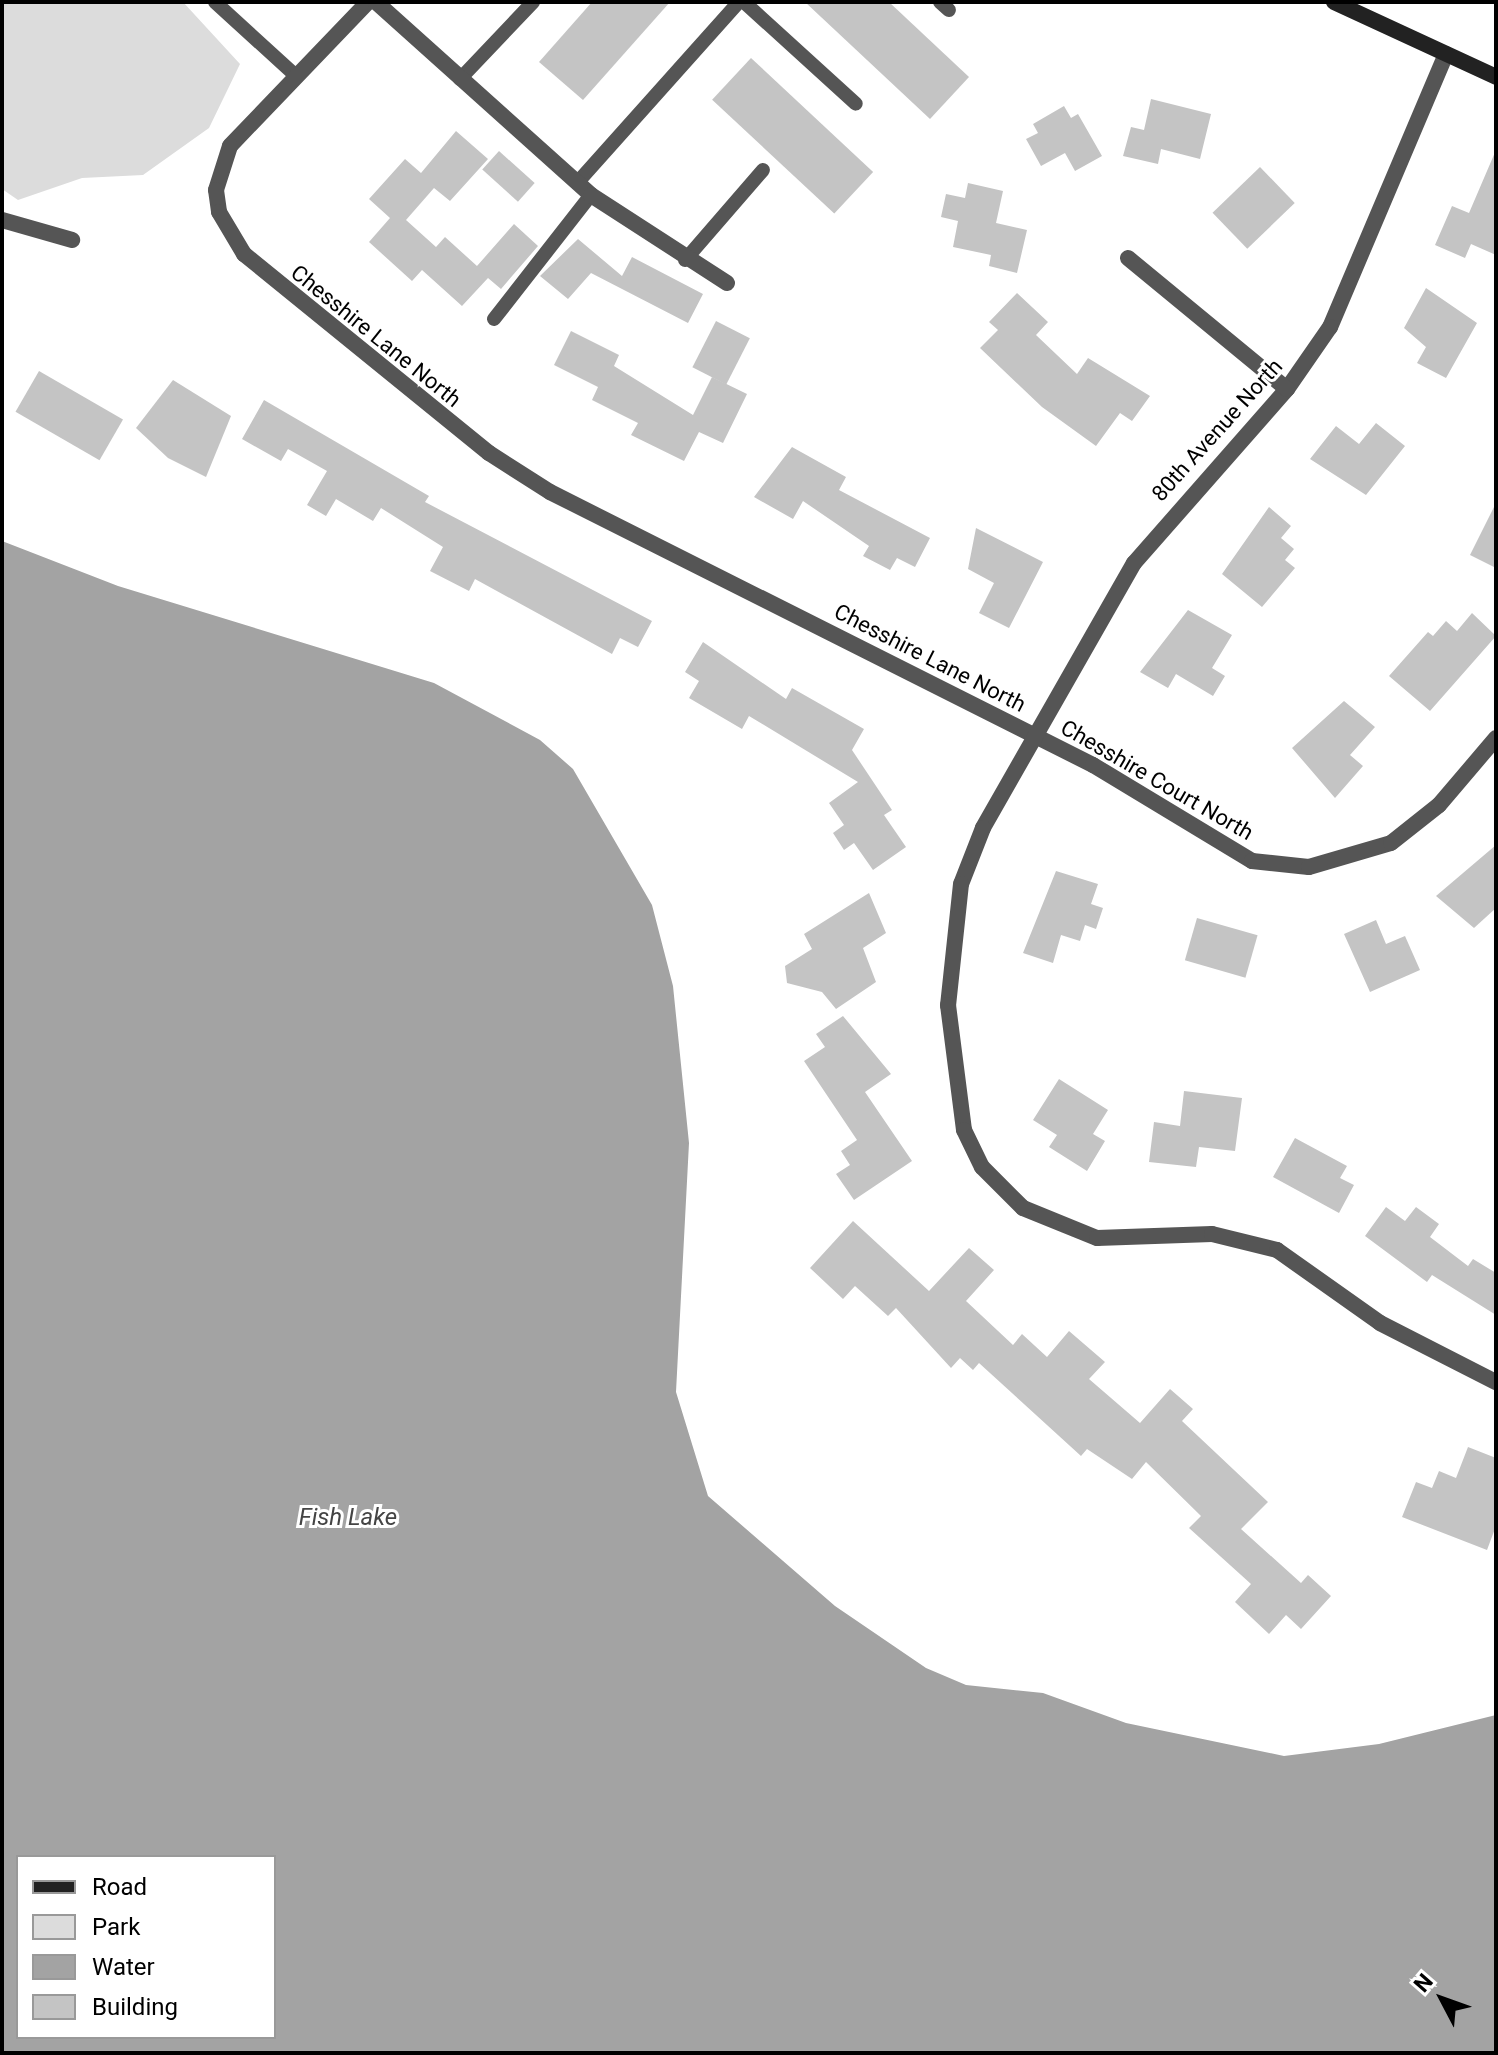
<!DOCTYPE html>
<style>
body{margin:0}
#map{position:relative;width:1498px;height:2055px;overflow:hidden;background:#fff;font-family:Roboto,sans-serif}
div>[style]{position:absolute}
.green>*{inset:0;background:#dcdcdc}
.water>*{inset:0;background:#a3a3a3}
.building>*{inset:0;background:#c4c4c4;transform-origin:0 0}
.lane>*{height:14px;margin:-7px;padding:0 7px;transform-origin:7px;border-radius:7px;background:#555}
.street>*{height:16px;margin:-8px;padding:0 8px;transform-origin:8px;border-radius:8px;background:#555}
.secondary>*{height:16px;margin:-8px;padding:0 8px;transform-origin:8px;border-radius:8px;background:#222}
span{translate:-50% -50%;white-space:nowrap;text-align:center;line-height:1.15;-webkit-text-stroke:6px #fff;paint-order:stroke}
.street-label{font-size:22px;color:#000}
.water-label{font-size:24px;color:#444;font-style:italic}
.frame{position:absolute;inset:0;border:4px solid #000;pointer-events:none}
.legend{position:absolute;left:16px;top:1855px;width:260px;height:184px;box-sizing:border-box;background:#fff;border:2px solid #999;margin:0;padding:10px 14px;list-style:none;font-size:24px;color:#000}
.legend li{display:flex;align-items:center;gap:16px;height:40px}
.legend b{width:40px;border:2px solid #999}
.north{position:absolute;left:1402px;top:1959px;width:80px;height:80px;-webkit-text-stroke:6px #fff;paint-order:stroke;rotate:311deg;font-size:22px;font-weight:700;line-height:32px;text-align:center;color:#000}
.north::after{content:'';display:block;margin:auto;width:28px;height:36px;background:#000;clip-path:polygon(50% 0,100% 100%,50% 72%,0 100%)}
</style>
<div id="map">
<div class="green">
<div style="clip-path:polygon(2px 2px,183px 2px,240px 64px,209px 128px,143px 175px,82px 178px,18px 200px,2px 189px)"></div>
</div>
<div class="water">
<div style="clip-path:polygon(evenodd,2px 541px,118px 586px,434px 683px,540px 740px,573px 769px,652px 905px,673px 986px,689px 1143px,676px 1392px,708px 1496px,835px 1606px,926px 1668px,966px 1685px,1043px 1693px,1126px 1723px,1284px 1756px,1379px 1744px,1496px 1715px,1496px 2053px,2px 2053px,2px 541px,18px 1857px,274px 1857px,274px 2037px,18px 2037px,18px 1857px)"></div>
</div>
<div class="building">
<div style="clip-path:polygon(592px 2px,670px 2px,583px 100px,539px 62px)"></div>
<div style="clip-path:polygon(805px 2px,889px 2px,969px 77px,930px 119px)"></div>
<div style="left:751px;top:58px;width:167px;height:57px;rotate:43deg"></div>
<div style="clip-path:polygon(1151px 99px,1211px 114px,1200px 159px,1161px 149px,1158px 164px,1123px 156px,1131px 127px,1144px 130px)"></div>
<div style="clip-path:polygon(1064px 106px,1071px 118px,1078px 114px,1102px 156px,1075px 171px,1065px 153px,1041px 166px,1026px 139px,1038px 133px,1033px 124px)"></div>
<div style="clip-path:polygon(456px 131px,488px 159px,450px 201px,434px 188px,406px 220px,436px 247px,445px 237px,477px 266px,514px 224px,538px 246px,501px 289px,488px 278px,462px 306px,422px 270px,412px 281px,369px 242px,390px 218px,369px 199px,405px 159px,421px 173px)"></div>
<div style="clip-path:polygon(1496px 150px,1496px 255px,1471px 244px,1465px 258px,1435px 245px,1452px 206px,1469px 213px)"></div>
<div style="left:499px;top:151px;width:48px;height:25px;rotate:42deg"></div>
<div style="left:1260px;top:167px;width:50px;height:66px;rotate:46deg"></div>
<div style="clip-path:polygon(968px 183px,1003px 191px,996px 223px,1027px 230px,1017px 273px,989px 266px,991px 255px,953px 247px,958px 221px,941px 217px,946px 194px,965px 198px)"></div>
<div style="clip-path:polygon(578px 239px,622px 276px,632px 257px,703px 294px,688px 323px,591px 273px,568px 299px,540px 276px)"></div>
<div style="clip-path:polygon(1426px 288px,1477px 323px,1446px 378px,1417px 363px,1426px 347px,1404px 328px)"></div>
<div style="clip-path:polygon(1017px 293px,1048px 322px,1036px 335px,1077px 374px,1088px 358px,1150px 396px,1132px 421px,1120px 413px,1096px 446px,1042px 407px,980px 348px,998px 330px,989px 322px)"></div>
<div style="left:716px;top:321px;width:38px;height:52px;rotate:27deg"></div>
<div style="clip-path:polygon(571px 331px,619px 355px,614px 366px,693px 415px,712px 377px,747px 394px,723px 443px,699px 432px,684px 461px,631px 435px,638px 423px,592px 400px,598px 387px,554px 365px)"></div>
<div style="left:39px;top:371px;width:97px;height:47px;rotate:30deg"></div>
<div style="clip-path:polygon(173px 380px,231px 416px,206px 477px,168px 458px,136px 428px)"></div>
<div style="clip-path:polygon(264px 400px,429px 496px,425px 502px,652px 621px,638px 647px,620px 638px,612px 654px,475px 579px,469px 591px,430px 571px,443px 547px,381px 508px,373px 521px,336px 499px,326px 516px,307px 505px,327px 471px,288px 449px,281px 461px,242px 439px)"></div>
<div style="clip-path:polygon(1376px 423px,1405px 446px,1366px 495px,1310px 459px,1336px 426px,1359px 444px)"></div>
<div style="clip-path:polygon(792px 447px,846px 477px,839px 490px,930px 538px,915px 567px,897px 558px,890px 570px,863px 556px,869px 546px,803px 501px,793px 519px,754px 497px)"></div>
<div style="clip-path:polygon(1496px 503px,1496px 568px,1470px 555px)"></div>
<div style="clip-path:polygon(1269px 507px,1291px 526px,1281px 538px,1294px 549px,1285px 560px,1295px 568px,1262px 607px,1222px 574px)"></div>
<div style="clip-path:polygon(976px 528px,1043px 562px,1009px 628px,979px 613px,994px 583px,968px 569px)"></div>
<div style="clip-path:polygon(1188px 610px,1232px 635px,1212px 668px,1225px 676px,1213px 696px,1176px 674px,1168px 688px,1140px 672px)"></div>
<div style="clip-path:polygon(1472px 613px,1496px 636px,1430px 711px,1389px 676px,1428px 632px,1433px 636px,1446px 621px,1457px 631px)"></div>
<div style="clip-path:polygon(703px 642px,786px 699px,792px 688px,864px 729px,852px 750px,892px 810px,884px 815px,906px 847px,873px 870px,854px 843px,844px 850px,833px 833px,844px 825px,829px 803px,858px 782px,749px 716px,742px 729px,689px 698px,699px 681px,685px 672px)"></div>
<div style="clip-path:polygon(1344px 701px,1375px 727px,1350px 755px,1363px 766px,1335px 798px,1292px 748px)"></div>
<div style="clip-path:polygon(1496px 845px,1496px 908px,1474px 928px,1436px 896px)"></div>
<div style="clip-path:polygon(1056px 871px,1098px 884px,1091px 904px,1103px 908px,1096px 929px,1085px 925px,1080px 941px,1061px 935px,1053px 963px,1023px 953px)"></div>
<div style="clip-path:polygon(869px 893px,886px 933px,863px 948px,876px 982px,836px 1009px,822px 992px,787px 983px,785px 966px,812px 949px,804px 934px)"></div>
<div style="left:1197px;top:918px;width:63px;height:44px;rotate:16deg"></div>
<div style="clip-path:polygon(1376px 920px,1386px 944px,1405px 936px,1420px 970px,1370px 992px,1344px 934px)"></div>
<div style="clip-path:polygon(843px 1016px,891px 1074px,865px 1092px,912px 1161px,854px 1200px,836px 1174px,850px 1165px,841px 1151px,857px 1140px,804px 1061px,825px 1047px,816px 1034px)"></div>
<div style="clip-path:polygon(1059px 1079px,1108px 1110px,1093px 1134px,1105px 1141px,1087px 1171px,1049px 1147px,1057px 1135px,1033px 1120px)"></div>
<div style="clip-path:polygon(1184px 1091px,1242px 1098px,1235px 1151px,1199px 1147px,1196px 1167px,1149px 1162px,1154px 1122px,1180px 1126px)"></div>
<div style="clip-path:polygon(1295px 1138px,1347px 1166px,1340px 1178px,1354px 1185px,1339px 1213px,1273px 1177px)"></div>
<div style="clip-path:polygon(1386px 1207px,1405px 1221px,1416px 1207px,1439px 1224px,1430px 1237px,1468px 1266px,1473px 1259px,1496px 1273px,1496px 1315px,1432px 1275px,1427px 1282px,1365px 1236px)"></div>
<div style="clip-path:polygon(853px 1221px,929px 1291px,969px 1248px,994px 1270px,966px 1301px,1013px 1345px,1022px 1334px,1047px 1357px,1069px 1331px,1105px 1362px,1089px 1379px,1140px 1423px,1170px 1389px,1193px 1409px,1182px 1421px,1268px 1502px,1241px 1529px,1301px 1583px,1308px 1575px,1331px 1596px,1301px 1629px,1286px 1615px,1269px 1634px,1235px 1602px,1251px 1584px,1189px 1528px,1201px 1516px,1146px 1462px,1132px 1479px,1087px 1449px,1081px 1456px,979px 1363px,973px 1370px,960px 1358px,951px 1368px,896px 1308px,888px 1316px,855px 1286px,843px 1299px,810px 1268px)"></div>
<div style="clip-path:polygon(1468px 1447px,1496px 1458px,1496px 1526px,1487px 1550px,1402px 1517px,1416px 1482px,1432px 1488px,1439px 1471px,1456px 1478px)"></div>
</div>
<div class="lane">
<div style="left:215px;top:2px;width:110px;rotate:42.4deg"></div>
<div style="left:744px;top:2px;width:151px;rotate:42.3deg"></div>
<div style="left:940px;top:2px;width:12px;rotate:42deg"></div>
<div style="left:460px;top:79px;width:106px;rotate:-46.5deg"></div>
<div style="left:577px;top:183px;width:243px;rotate:-48.2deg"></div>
<div style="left:685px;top:260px;width:119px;rotate:-49.1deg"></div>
<div style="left:494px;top:319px;width:157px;rotate:-52deg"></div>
</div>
<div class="street">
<div style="left:368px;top:2px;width:199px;rotate:133.8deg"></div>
<div style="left:230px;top:146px;width:46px;rotate:107.7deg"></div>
<div style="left:216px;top:190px;width:22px;rotate:82deg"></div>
<div style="left:219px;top:212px;width:49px;rotate:59.2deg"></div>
<div style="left:244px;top:254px;width:316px;rotate:39.1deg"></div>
<div style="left:489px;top:453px;width:72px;rotate:32.6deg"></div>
<div style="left:550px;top:492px;width:608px;rotate:26.69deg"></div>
<div style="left:1093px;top:765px;width:186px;rotate:31.1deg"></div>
<div style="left:1252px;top:861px;width:57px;rotate:6deg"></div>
<div style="left:1309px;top:867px;width:85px;rotate:-16.3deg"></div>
<div style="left:1391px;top:843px;width:61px;rotate:-38.4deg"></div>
<div style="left:1439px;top:805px;width:88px;rotate:-49.6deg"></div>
<div style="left:376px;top:2px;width:289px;rotate:41.9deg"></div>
<div style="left:591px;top:195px;width:162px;rotate:32.9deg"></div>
<div style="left:1446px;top:54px;width:297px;rotate:113deg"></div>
<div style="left:1330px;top:327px;width:75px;rotate:124.7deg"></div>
<div style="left:1287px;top:389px;width:232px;rotate:131.3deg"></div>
<div style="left:1134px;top:563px;width:305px;rotate:119.7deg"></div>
<div style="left:983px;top:828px;width:60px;rotate:111.4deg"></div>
<div style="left:961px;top:884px;width:122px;rotate:96.1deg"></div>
<div style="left:948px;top:1005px;width:126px;rotate:82.7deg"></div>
<div style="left:964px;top:1130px;width:41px;rotate:64.1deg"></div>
<div style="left:982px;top:1167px;width:58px;rotate:45deg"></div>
<div style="left:1023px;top:1208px;width:80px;rotate:22.1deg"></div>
<div style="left:1097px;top:1238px;width:115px;rotate:-2deg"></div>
<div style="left:1212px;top:1234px;width:67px;rotate:13.8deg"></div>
<div style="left:1277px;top:1250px;width:126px;rotate:35.3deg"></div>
<div style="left:1380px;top:1323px;width:130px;rotate:27deg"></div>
<div style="left:2px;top:220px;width:73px;rotate:15.9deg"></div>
<div style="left:1128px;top:258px;width:206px;rotate:39.5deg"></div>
</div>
<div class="secondary">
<div style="left:1334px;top:2px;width:179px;rotate:24.8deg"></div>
</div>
<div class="street-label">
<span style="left:376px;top:336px;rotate:39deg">Chesshire Lane North</span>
<span style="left:1217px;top:430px;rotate:-48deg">80th Avenue North</span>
<span style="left:930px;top:658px;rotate:27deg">Chesshire Lane North</span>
<span style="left:1157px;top:780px;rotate:30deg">Chesshire Court North</span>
</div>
<div class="water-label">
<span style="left:348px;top:1518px">Fish Lake</span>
</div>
<div class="frame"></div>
<ul class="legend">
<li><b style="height:10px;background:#222"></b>Road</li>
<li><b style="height:22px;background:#dcdcdc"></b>Park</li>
<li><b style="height:22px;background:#a3a3a3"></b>Water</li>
<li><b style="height:22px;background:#c4c4c4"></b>Building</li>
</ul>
<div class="north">N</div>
</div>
